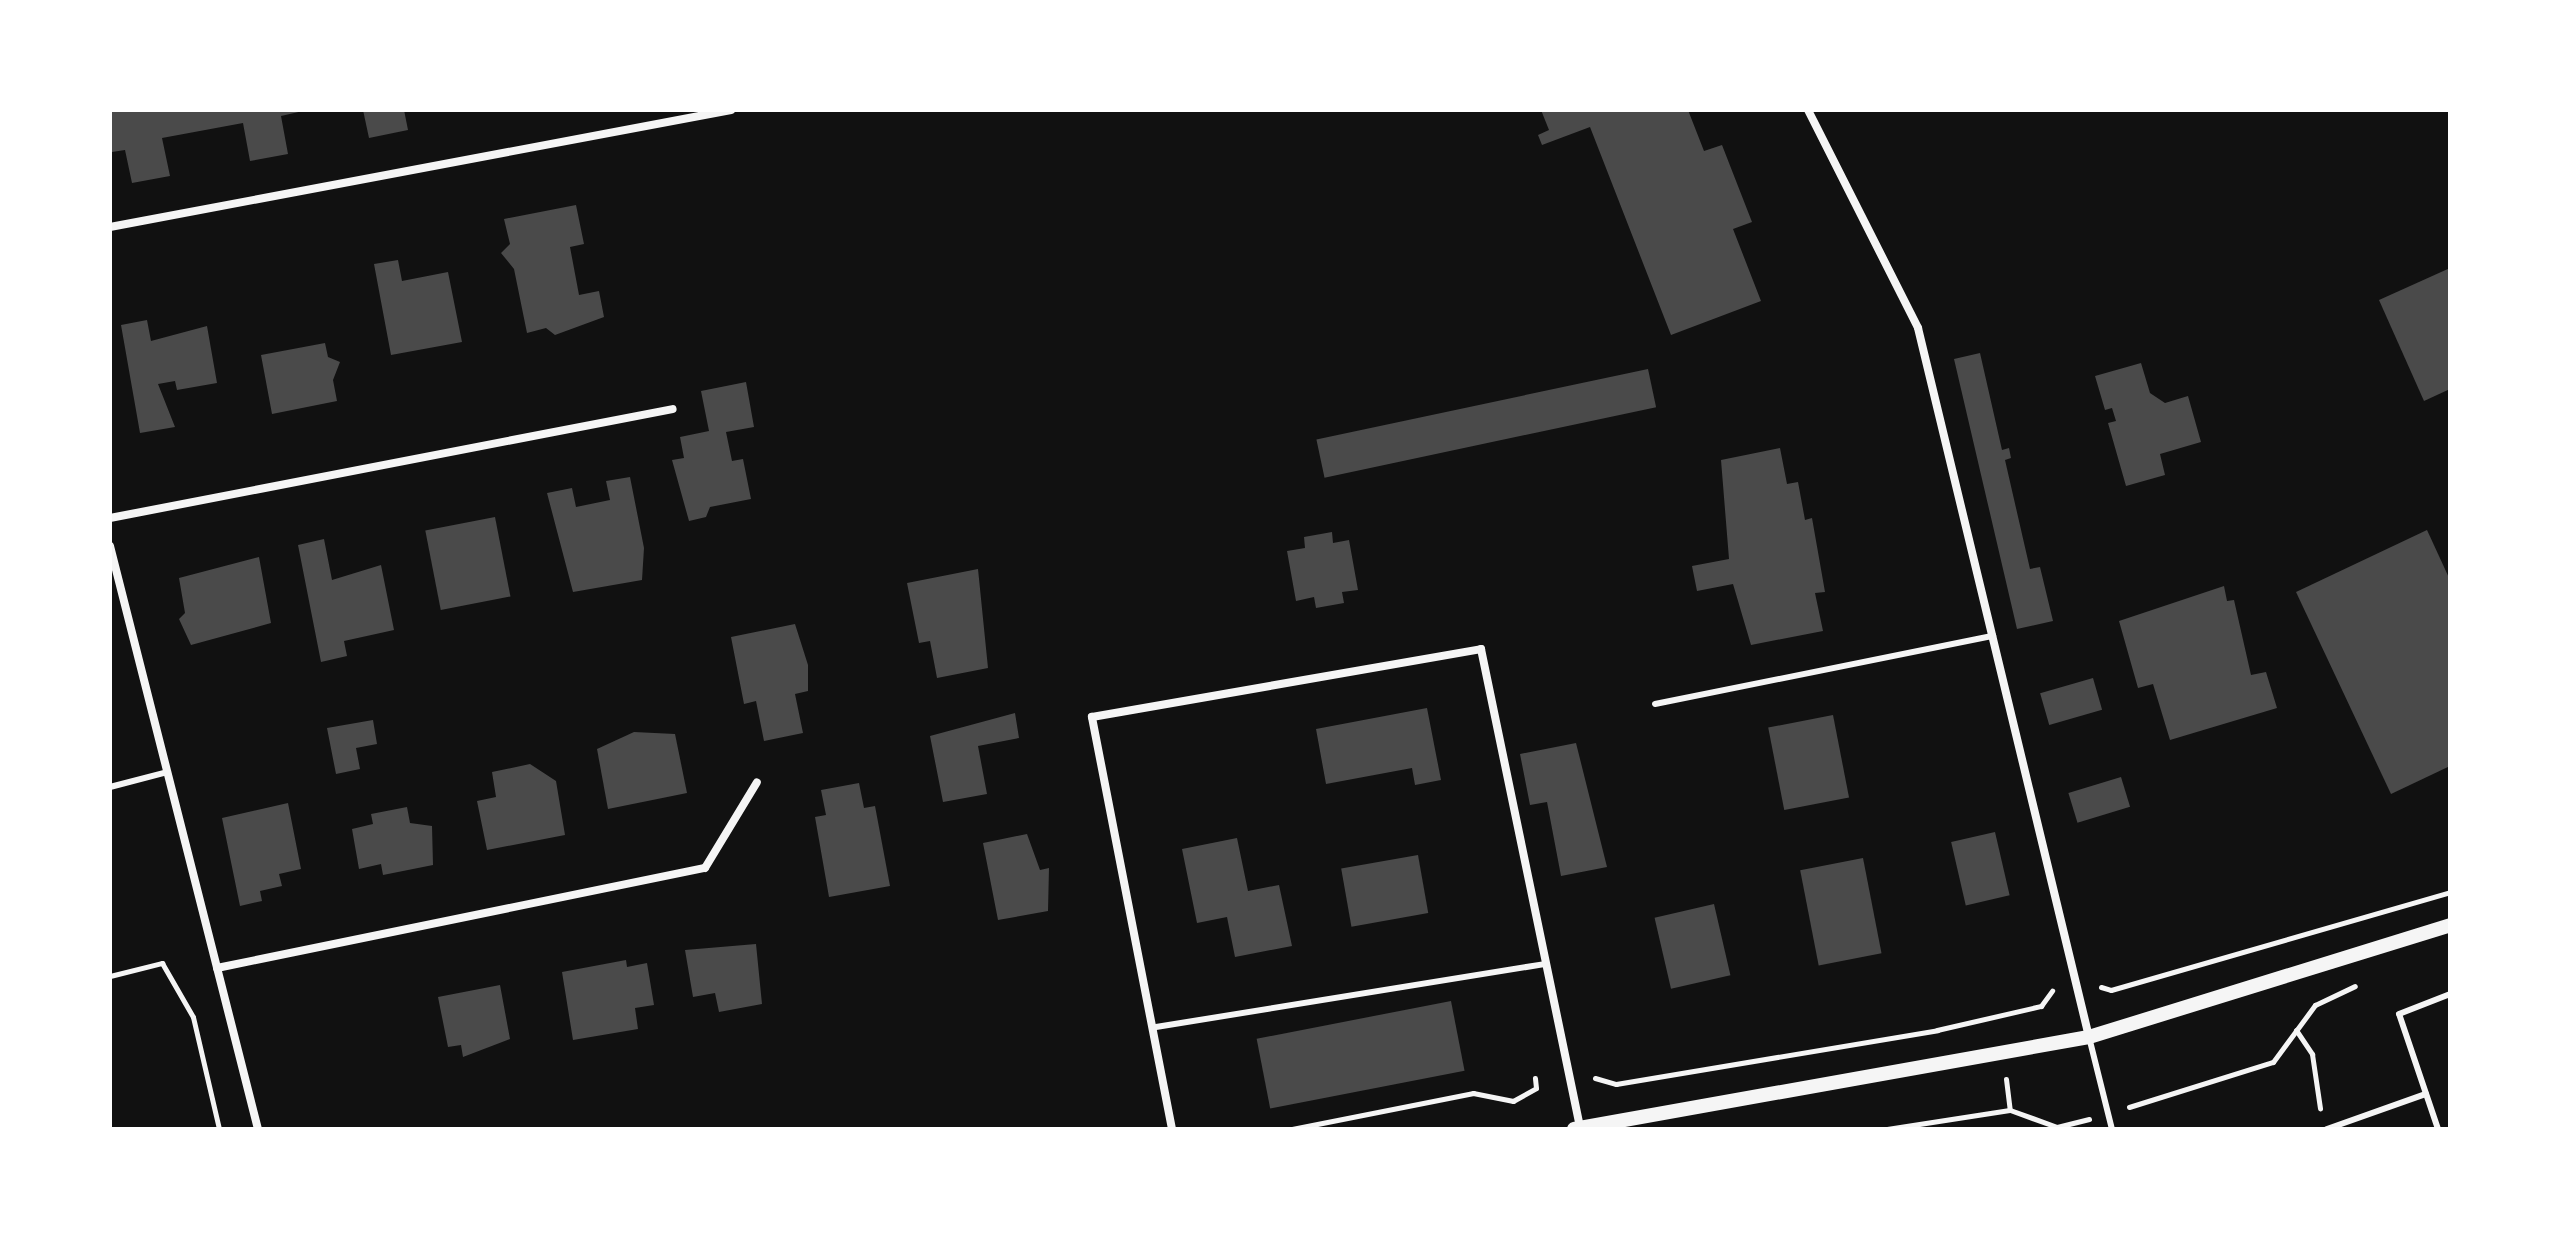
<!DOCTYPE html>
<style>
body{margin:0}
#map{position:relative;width:2560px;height:1239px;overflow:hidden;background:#111;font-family:Poppins,sans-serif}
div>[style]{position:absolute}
.building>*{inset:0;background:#4a4a4a;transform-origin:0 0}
.path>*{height:5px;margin:-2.5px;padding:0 2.5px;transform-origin:2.5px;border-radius:2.5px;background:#f5f5f5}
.service>*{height:6px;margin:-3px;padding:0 3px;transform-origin:3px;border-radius:3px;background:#f5f5f5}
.minor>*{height:8px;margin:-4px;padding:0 4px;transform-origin:4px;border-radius:4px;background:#f5f5f5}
.tertiary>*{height:14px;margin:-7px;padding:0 7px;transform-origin:7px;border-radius:7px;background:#f5f5f5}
span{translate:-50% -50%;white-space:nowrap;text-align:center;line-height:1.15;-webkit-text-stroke:7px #fff;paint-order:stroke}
.frame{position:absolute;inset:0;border:112px solid #fff;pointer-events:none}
</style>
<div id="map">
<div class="building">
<div style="clip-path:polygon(110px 110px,303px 110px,303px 111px,281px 116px,288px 154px,250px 161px,243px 123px,162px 138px,170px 176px,132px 183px,125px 150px,112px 152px)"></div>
<div style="clip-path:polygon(363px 110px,404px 110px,408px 130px,369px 138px)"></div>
<div style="clip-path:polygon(1541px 110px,1688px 110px,1704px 151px,1722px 145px,1752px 222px,1733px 229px,1761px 301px,1671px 335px,1590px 127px,1542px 145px,1538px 135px,1549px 130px)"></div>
<div style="clip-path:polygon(576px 205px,584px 244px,570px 247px,579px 295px,599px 291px,604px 317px,555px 335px,546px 328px,527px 333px,514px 269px,501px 253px,510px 244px,504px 219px)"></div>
<div style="clip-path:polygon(398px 260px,402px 281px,448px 272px,462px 342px,391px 355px,374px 264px)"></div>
<div style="clip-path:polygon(2450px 268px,2450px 389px,2424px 401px,2379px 300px)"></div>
<div style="clip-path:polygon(147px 320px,151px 341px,207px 326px,217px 383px,177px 390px,175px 381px,158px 384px,175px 427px,140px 433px,121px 325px)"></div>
<div style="clip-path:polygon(325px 343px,328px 357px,340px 362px,333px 380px,337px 401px,272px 414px,261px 355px)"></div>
<div style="clip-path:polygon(1980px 353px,2002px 450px,2009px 448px,2011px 458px,2005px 460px,2030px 569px,2040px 567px,2053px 621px,2017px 629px,1954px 359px)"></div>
<div style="clip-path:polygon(2141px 363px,2150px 393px,2165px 403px,2188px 396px,2201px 442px,2160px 454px,2165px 475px,2126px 486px,2108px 423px,2116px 421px,2112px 408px,2105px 410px,2095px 376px)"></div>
<div style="left:1648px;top:369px;width:39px;height:339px;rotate:78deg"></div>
<div style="clip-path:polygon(746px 382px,754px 427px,726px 432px,732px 461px,743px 459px,751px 499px,710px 507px,706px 517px,689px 521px,672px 460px,684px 458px,680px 437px,709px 431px,701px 391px)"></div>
<div style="clip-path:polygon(1780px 448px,1787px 484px,1798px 482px,1805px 520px,1812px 518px,1825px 592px,1815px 593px,1823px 631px,1751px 645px,1733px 584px,1697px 591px,1692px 566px,1729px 559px,1721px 460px)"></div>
<div style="clip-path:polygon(630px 477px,644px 548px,642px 580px,573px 592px,547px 493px,572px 488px,576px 507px,610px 500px,606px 481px)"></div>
<div style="left:495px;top:517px;width:81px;height:71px;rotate:79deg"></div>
<div style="clip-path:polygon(2427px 530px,2450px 580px,2450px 766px,2391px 794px,2296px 592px)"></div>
<div style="clip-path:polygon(1332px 532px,1333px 543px,1349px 540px,1358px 590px,1342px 592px,1344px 603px,1316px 608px,1314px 597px,1296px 601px,1287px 551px,1305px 548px,1304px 537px)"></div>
<div style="clip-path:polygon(324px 539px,332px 580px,381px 565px,394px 630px,344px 641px,347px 656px,321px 662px,298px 545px)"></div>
<div style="clip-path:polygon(259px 557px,271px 623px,191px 645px,179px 619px,185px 613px,179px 578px)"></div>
<div style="clip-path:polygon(978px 569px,988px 668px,937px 678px,930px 641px,919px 643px,907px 583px)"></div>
<div style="clip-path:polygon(2224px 586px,2227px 601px,2234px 600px,2251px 675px,2266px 672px,2277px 708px,2170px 740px,2153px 684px,2138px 688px,2119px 621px)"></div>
<div style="clip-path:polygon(795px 624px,808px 665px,808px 691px,795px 694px,803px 733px,764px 741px,756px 701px,744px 704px,731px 637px)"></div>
<div style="left:2093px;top:678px;width:33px;height:55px;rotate:74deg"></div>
<div style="clip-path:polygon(1427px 708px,1441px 780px,1415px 785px,1412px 768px,1326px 784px,1316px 729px)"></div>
<div style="clip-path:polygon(1015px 713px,1019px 738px,978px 746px,987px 794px,943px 802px,930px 736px)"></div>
<div style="left:1833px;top:715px;width:84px;height:66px;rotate:79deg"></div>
<div style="clip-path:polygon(373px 720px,377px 744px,356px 748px,360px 769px,336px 774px,327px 728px)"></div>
<div style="clip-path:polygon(634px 732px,675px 734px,687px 793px,608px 809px,597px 749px)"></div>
<div style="clip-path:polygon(1576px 743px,1607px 867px,1561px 876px,1547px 802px,1530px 805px,1520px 754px)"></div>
<div style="clip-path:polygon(530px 764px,556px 781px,565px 835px,487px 850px,477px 801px,496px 797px,492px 772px)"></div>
<div style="left:2121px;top:777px;width:31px;height:55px;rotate:73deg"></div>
<div style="clip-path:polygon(859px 783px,864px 808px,875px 806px,890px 886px,829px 897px,815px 817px,826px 815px,821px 790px)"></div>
<div style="clip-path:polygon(288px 803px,301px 869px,279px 874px,282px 886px,260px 891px,262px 901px,240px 906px,222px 818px)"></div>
<div style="clip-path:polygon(407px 807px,410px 823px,432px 826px,433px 865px,383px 875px,381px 864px,359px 869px,352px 829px,373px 824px,371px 814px)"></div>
<div style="left:1995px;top:832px;width:65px;height:45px;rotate:77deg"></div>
<div style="clip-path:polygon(1027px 834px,1040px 870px,1049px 868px,1048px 911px,998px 920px,983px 843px)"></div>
<div style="clip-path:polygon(1237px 838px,1248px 891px,1279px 885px,1292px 946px,1235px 957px,1227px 917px,1197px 923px,1182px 849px)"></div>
<div style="left:1418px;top:855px;width:59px;height:78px;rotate:80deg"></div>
<div style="left:1863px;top:858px;width:97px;height:64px;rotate:79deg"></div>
<div style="left:1714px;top:904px;width:73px;height:61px;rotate:77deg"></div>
<div style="clip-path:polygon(756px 944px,762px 1004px,719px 1012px,715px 993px,693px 997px,685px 950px)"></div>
<div style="clip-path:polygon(626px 960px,627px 967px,647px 963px,654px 1005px,635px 1008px,638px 1029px,573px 1040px,562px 972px)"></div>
<div style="clip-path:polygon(500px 985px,510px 1039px,463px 1057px,461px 1045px,448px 1047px,438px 997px)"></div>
<div style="left:1451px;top:1001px;width:71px;height:198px;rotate:79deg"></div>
</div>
<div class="path">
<div style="left:110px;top:976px;width:54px;rotate:-14deg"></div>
<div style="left:162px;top:963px;width:62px;rotate:60.1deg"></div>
<div style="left:193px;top:1017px;width:115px;rotate:76.9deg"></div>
<div style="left:2101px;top:987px;width:10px;rotate:17deg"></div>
<div style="left:2111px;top:990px;width:353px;rotate:-16.1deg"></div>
<div style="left:2296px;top:1030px;width:29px;rotate:56deg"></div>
<div style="left:2312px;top:1054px;width:55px;rotate:81.6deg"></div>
<div style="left:1595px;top:1078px;width:22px;rotate:16deg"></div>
<div style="left:1616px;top:1084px;width:326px;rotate:-9.5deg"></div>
<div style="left:1937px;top:1030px;width:107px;rotate:-13deg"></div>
<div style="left:2041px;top:1006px;width:19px;rotate:-54deg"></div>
<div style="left:2006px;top:1079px;width:31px;rotate:83deg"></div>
<div style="left:2129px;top:1107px;width:151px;rotate:-17.4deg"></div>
<div style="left:2273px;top:1062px;width:71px;rotate:-53.6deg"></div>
<div style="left:2315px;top:1005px;width:44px;rotate:-25.4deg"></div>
<div style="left:1292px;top:1129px;width:185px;rotate:-11.2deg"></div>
<div style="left:1473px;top:1093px;width:41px;rotate:11.3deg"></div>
<div style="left:1513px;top:1101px;width:26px;rotate:-29deg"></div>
<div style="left:1536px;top:1088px;width:10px;rotate:-96deg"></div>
<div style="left:1887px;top:1129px;width:124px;rotate:-8.8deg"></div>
<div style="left:2010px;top:1110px;width:50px;rotate:19.9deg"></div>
<div style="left:2057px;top:1127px;width:33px;rotate:-14deg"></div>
</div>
<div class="service">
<div style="left:1655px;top:704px;width:345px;rotate:-11.4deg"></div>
<div style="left:110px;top:787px;width:59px;rotate:-14.7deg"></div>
<div style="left:1156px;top:1027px;width:395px;rotate:-9.2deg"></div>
<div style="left:2089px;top:1037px;width:95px;rotate:76deg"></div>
<div style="left:2327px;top:1129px;width:105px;rotate:-19.5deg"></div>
<div style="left:2438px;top:1129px;width:121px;rotate:-108.7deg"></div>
<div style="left:2399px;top:1014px;width:55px;rotate:-21.4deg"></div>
</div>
<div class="minor">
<div style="left:1808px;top:110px;width:244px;rotate:63.2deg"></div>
<div style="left:1918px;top:328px;width:729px;rotate:76.44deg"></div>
<div style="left:110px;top:227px;width:632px;rotate:-10.67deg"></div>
<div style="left:110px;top:518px;width:573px;rotate:-10.96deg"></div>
<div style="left:110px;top:546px;width:601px;rotate:75.76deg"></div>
<div style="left:217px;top:968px;width:498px;rotate:-11.6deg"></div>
<div style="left:705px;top:868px;width:100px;rotate:-58.8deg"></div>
<div style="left:1172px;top:1129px;width:420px;rotate:-101deg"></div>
<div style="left:1092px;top:717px;width:395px;rotate:-9.9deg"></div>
<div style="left:1481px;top:649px;width:489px;rotate:78.3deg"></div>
</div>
<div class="tertiary">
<div style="left:1574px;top:1129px;width:523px;rotate:-10.13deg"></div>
<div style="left:2089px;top:1037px;width:378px;rotate:-17.2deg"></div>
</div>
<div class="frame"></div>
</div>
